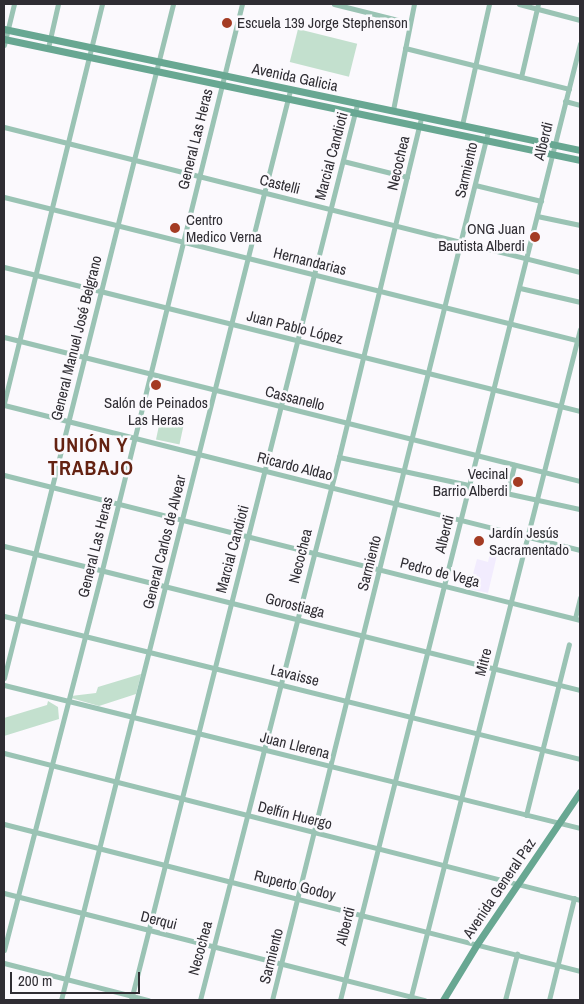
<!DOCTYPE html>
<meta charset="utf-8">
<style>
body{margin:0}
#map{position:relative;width:584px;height:1004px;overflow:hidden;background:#fbf9fd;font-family:"Archivo Narrow",sans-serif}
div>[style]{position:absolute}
.built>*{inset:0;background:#f2ecfe}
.green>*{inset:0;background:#c3e0ce;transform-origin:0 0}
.street>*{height:5px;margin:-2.5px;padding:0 2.5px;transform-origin:2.5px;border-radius:2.5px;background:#9ac3b4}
.secondary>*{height:7px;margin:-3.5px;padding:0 3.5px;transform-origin:3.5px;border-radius:3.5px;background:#68a792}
.dots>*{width:14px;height:14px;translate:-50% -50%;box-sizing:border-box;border:2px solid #fbf9fd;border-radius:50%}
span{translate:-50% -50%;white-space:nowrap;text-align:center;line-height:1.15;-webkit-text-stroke:5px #fbf9fd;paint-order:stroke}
.poi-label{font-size:15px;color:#2f2d33}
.left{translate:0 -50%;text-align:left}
.right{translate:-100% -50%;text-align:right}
.street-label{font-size:15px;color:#2f2d33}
.district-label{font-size:20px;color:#642212;font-weight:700;letter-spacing:1px}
.frame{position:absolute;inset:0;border:5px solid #2f2d33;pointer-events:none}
.scale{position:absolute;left:10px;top:972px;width:130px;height:22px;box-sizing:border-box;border:2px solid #2f2d33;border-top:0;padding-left:6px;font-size:15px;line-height:18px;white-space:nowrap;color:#2f2d33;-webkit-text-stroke:4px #fbf9fd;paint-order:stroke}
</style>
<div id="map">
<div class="built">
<div style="clip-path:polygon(491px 549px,498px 551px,488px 593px,469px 589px,477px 559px,488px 562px)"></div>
</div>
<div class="green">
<div style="left:298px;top:29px;width:61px;height:34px;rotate:14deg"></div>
<div style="left:161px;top:416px;width:24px;height:24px;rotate:12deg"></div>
<div style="clip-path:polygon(141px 674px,136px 694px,99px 706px,71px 698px,71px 696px,96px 693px,98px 687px)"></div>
<div style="clip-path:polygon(48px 701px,58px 707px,59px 719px,4px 736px,4px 718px,47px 705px)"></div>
</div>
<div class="street">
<div style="left:334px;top:4px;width:78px;rotate:14deg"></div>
<div style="left:519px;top:4px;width:63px;rotate:14.7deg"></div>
<div style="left:4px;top:45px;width:42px;rotate:-76.3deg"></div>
<div style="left:48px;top:48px;width:45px;rotate:-77.2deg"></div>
<div style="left:405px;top:48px;width:169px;rotate:14deg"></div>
<div style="left:521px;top:77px;width:75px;rotate:-76.9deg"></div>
<div style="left:565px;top:101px;width:16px;rotate:15deg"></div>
<div style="left:393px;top:110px;width:108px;rotate:-78.8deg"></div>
<div style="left:462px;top:125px;width:124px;rotate:-77.4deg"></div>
<div style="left:4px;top:127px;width:594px;rotate:14.13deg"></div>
<div style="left:343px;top:161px;width:66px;rotate:14deg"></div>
<div style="left:475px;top:185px;width:68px;rotate:13.6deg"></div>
<div style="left:4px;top:197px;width:594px;rotate:14.04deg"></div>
<div style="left:537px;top:216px;width:44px;rotate:11.8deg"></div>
<div style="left:4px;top:267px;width:594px;rotate:14.04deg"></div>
<div style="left:520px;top:288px;width:62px;rotate:13.1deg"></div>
<div style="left:4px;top:337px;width:594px;rotate:14.04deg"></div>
<div style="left:4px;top:403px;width:411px;rotate:-76.2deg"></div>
<div style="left:4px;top:405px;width:594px;rotate:14.13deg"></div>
<div style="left:339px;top:457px;width:247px;rotate:12.2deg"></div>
<div style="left:4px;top:475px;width:594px;rotate:14.13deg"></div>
<div style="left:507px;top:494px;width:30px;rotate:-76deg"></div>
<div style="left:4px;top:546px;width:594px;rotate:14.04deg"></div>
<div style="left:4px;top:616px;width:593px;rotate:13.94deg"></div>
<div style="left:575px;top:618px;width:21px;rotate:-76deg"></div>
<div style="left:4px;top:678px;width:695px;rotate:-75.92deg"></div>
<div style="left:4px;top:685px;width:593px;rotate:13.94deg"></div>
<div style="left:4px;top:753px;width:594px;rotate:14.32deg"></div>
<div style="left:526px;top:815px;width:176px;rotate:-75.9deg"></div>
<div style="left:4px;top:824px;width:594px;rotate:14.32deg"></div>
<div style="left:4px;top:893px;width:434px;rotate:14.3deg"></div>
<div style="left:4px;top:950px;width:392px;rotate:-75.5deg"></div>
<div style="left:102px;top:570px;width:583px;rotate:-76.11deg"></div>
<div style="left:4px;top:963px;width:149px;rotate:14.4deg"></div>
<div style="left:61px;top:1000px;width:938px;rotate:-75.87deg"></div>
<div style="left:131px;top:1000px;width:924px;rotate:-75.84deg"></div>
<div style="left:200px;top:1000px;width:561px;rotate:-75.64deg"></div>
<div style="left:339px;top:457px;width:350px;rotate:-76.4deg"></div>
<div style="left:272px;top:1000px;width:895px;rotate:-76.04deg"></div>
<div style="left:340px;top:1000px;width:986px;rotate:-75.91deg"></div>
<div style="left:410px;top:1000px;width:692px;rotate:-75.78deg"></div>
<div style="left:505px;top:1000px;width:48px;rotate:-75.4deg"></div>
<div style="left:549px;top:1000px;width:105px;rotate:-76.2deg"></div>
</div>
<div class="secondary">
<div style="left:4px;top:29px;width:589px;rotate:11.86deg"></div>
<div style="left:4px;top:39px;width:589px;rotate:11.86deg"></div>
<div style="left:443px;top:1000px;width:66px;rotate:-58.7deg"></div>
<div style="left:477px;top:944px;width:184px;rotate:-55.9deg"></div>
</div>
<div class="dots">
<div style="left:227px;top:23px;background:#a43b23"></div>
<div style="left:175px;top:228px;background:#a43b23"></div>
<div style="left:535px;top:237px;background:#a43b23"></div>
<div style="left:156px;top:385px;background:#a43b23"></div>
<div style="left:518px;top:482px;background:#a43b23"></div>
<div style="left:479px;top:541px;background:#a43b23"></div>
</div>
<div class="poi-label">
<span class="left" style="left:237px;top:23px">Escuela 139 Jorge Stephenson</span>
<span class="left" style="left:186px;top:228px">Centro<br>Medico Verna</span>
<span class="right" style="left:525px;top:237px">ONG Juan<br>Bautista Alberdi</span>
<span style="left:156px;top:411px">Salón de Peinados<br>Las Heras</span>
<span class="right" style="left:508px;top:482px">Vecinal<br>Barrio Alberdi</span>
<span class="left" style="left:489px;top:541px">Jardín Jesús<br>Sacramentado</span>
</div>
<div class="street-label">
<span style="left:295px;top:77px;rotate:12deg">Avenida Galicia</span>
<span style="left:195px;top:139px;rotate:-76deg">General Las Heras</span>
<span style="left:543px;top:141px;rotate:-76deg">Alberdi</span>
<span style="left:331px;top:156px;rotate:-75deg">Marcial Candioti</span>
<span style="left:398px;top:163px;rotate:-77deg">Necochea</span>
<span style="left:466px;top:170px;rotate:-77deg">Sarmiento</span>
<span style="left:280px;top:184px;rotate:14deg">Castelli</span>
<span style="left:310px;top:261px;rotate:14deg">Hernandarias</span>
<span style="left:295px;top:327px;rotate:14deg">Juan Pablo López</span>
<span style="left:76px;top:338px;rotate:-76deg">General Manuel José Belgrano</span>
<span style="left:295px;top:398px;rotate:14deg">Cassanello</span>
<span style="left:295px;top:466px;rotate:14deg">Ricardo Aldao</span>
<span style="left:444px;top:534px;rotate:-76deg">Alberdi</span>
<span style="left:164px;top:542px;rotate:-76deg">General Carlos de Alvear</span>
<span style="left:95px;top:547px;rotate:-76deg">General Las Heras</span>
<span style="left:232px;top:549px;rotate:-75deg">Marcial Candioti</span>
<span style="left:300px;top:556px;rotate:-76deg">Necochea</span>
<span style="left:369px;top:563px;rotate:-76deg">Sarmiento</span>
<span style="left:440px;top:572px;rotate:14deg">Pedro de Vega</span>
<span style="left:295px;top:605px;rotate:14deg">Gorostiaga</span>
<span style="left:483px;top:662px;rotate:-76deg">Mitre</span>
<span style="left:295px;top:675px;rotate:14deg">Lavaisse</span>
<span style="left:295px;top:745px;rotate:14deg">Juan Llerena</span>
<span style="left:295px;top:815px;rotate:14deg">Delfín Huergo</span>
<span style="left:295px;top:885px;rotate:14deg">Ruperto Godoy</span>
<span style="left:499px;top:888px;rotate:-56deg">Avenida General Paz</span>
<span style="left:159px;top:920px;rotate:14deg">Derqui</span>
<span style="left:345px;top:926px;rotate:-76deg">Alberdi</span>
<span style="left:200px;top:948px;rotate:-75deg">Necochea</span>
<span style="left:271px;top:956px;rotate:-76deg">Sarmiento</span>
</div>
<div class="district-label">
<span style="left:91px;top:456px">UNIÓN Y<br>TRABAJO</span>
</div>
<div class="frame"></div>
<div class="scale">200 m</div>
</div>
